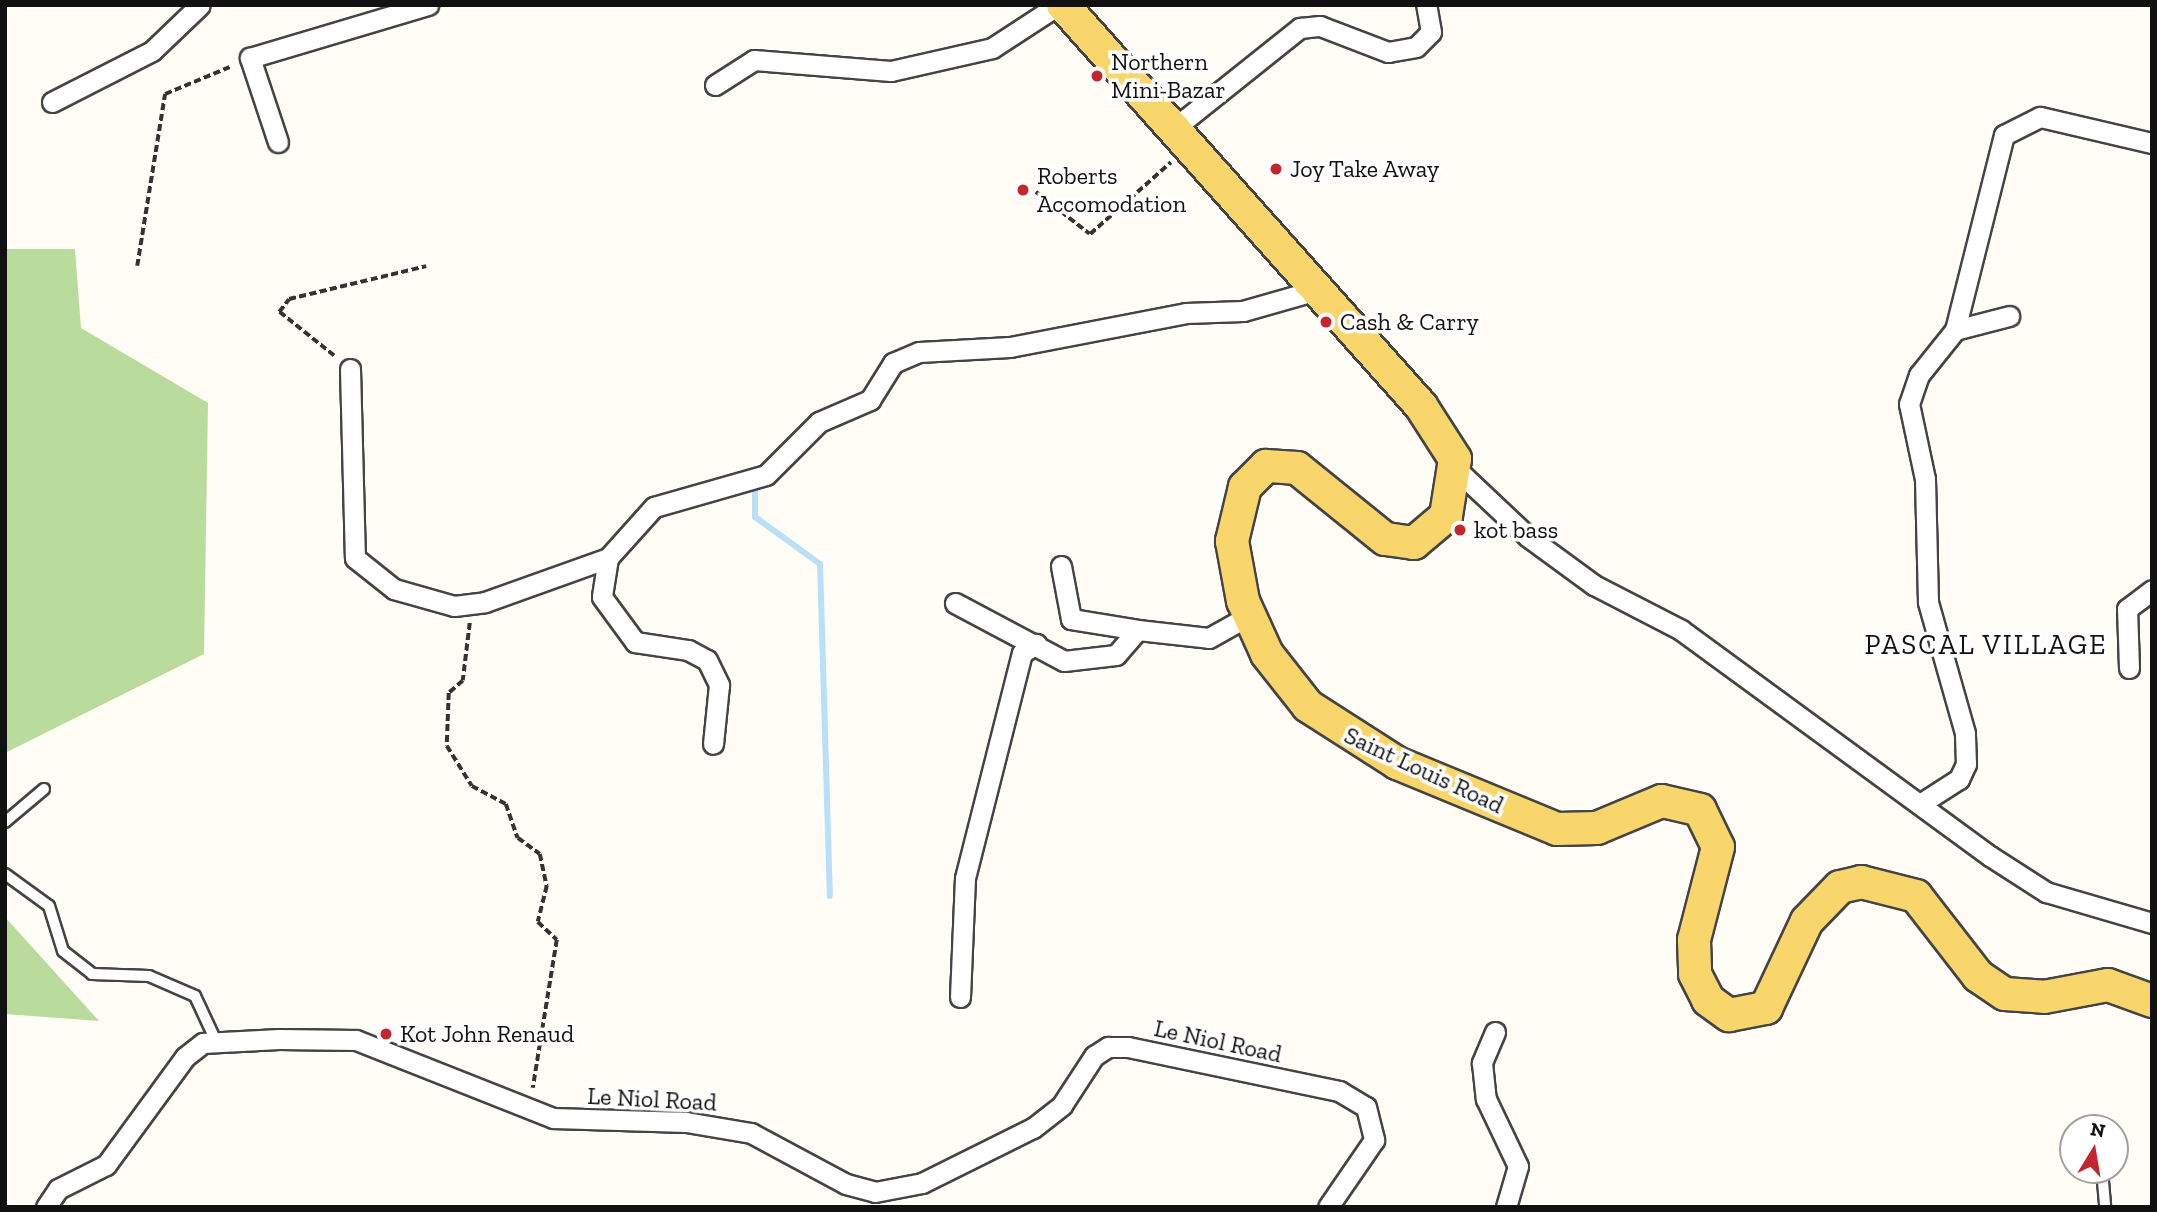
<!DOCTYPE html>
<style>
body{margin:0}
#map{position:relative;width:2157px;height:1212px;overflow:hidden;background:#fffdf5;font-family:"Zilla Slab",serif}
div>[style]{position:absolute}
.forest>*{inset:0;background:#b9dc9c}
.stream>*{height:6px;margin:-3px;padding:0 3px;transform-origin:3px;border-radius:3px;background:#b9e0f7}
.path>*{height:3.5px;margin-top:-1.75px;transform-origin:0;background:repeating-linear-gradient(90deg,#333 0 7px,transparent 0 10.5px)}
.roads{filter:drop-shadow(2px 0 #444) drop-shadow(-2px 0 #444) drop-shadow(0 2px #444) drop-shadow(0 -2px #444)}
.service>*{height:10px;margin:-5px;padding:0 5px;transform-origin:5px;border-radius:5px;background:#fff}
.minor>*{height:19px;margin:-9.5px;padding:0 9.5px;transform-origin:9.5px;border-radius:9.5px;background:#fff}
.primary>*{height:32px;margin:-16px;padding:0 16px;transform-origin:16px;border-radius:16px;background:#f9d66b}
.dots>*{width:19px;height:19px;translate:-50% -50%;box-sizing:border-box;border:4px solid #fff;border-radius:50%}
span{translate:-50% -50%;white-space:nowrap;text-align:center;line-height:1.15;-webkit-text-stroke:7px #fff;paint-order:stroke}
.poi-label{font-size:24px;color:#111}
.left{translate:0 -50%;text-align:left}
.street-label{font-size:24px;color:#111}
.quarter-label{font-size:28px;color:#111;letter-spacing:2px}
.frame{position:absolute;inset:0;border:7px solid #111;pointer-events:none}
.north{position:absolute;left:2059px;top:1114px;width:70px;height:70px;box-sizing:border-box;background:#fff;border:2px solid #a0a0a0;border-radius:50%;rotate:11deg;font-size:19px;font-weight:700;line-height:28px;text-align:center;color:#111}
.north::after{content:'';display:block;margin:auto;width:24px;height:32px;background:#c4262e;clip-path:polygon(50% 0,100% 100%,50% 72%,0 100%)}
</style>
<div id="map">
<div class="forest">
<div style="clip-path:polygon(5px 249px,75px 249px,81px 328px,208px 403px,204px 654px,5px 753px)"></div>
<div style="clip-path:polygon(5px 917px,99px 1021px,5px 1014px)"></div>
</div>
<div class="stream">
<div style="left:755px;top:491px;width:26px;rotate:90deg"></div>
<div style="left:755px;top:517px;width:80px;rotate:35.9deg"></div>
<div style="left:820px;top:564px;width:332px;rotate:88.3deg"></div>
</div>
<div class="path">
<div style="left:1036px;top:192px;width:68px;rotate:37.9deg"></div>
<div style="left:1090px;top:234px;width:108px;rotate:-41.6deg"></div>
<div style="left:137px;top:266px;width:174px;rotate:-80.8deg"></div>
<div style="left:165px;top:94px;width:73px;rotate:-22.7deg"></div>
<div style="left:334px;top:356px;width:70px;rotate:-141.3deg"></div>
<div style="left:279px;top:312px;width:16px;rotate:-52deg"></div>
<div style="left:289px;top:299px;width:141px;rotate:-13.5deg"></div>
<div style="left:470px;top:623px;width:58px;rotate:96.9deg"></div>
<div style="left:463px;top:681px;width:18px;rotate:139deg"></div>
<div style="left:449px;top:693px;width:53px;rotate:92.2deg"></div>
<div style="left:447px;top:746px;width:47px;rotate:58deg"></div>
<div style="left:472px;top:786px;width:38px;rotate:28deg"></div>
<div style="left:506px;top:804px;width:36px;rotate:71deg"></div>
<div style="left:518px;top:838px;width:27px;rotate:36deg"></div>
<div style="left:540px;top:854px;width:33px;rotate:78deg"></div>
<div style="left:547px;top:886px;width:37px;rotate:104deg"></div>
<div style="left:538px;top:922px;width:26px;rotate:43deg"></div>
<div style="left:557px;top:940px;width:150px;rotate:99.2deg"></div>
</div>
<div class="roads">
<div class="service">
<div style="left:5px;top:822px;width:51px;rotate:-40.2deg"></div>
<div style="left:5px;top:874px;width:54px;rotate:36deg"></div>
<div style="left:49px;top:906px;width:47px;rotate:72.7deg"></div>
<div style="left:63px;top:951px;width:37px;rotate:38deg"></div>
<div style="left:92px;top:974px;width:57px;rotate:2deg"></div>
<div style="left:149px;top:976px;width:50px;rotate:23.5deg"></div>
<div style="left:195px;top:996px;width:50px;rotate:65deg"></div>
<div style="left:2102px;top:1170px;width:37px;rotate:85deg"></div>
</div>
<div class="minor">
<div style="left:715px;top:85px;width:46px;rotate:-32.7deg"></div>
<div style="left:754px;top:60px;width:137px;rotate:4.6deg"></div>
<div style="left:891px;top:71px;width:104px;rotate:-12.8deg"></div>
<div style="left:992px;top:48px;width:79px;rotate:-33.1deg"></div>
<div style="left:52px;top:102px;width:112px;rotate:-27deg"></div>
<div style="left:152px;top:51px;width:66px;rotate:-43.8deg"></div>
<div style="left:1172px;top:130px;width:164px;rotate:-38.6deg"></div>
<div style="left:1300px;top:28px;width:20px;rotate:-6deg"></div>
<div style="left:1320px;top:26px;width:73px;rotate:20.9deg"></div>
<div style="left:1388px;top:52px;width:28px;rotate:-10deg"></div>
<div style="left:1416px;top:47px;width:21px;rotate:-45deg"></div>
<div style="left:1431px;top:32px;width:27px;rotate:-100deg"></div>
<div style="left:278px;top:142px;width:89px;rotate:-108.4deg"></div>
<div style="left:250px;top:58px;width:186px;rotate:-16.6deg"></div>
<div style="left:1955px;top:330px;width:201px;rotate:-75.9deg"></div>
<div style="left:2004px;top:135px;width:40px;rotate:-26.6deg"></div>
<div style="left:2040px;top:117px;width:115px;rotate:13.1deg"></div>
<div style="left:350px;top:369px;width:189px;rotate:88.5deg"></div>
<div style="left:355px;top:558px;width:50px;rotate:38.5deg"></div>
<div style="left:394px;top:589px;width:62px;rotate:15.8deg"></div>
<div style="left:454px;top:606px;width:31px;rotate:-7deg"></div>
<div style="left:485px;top:602px;width:131px;rotate:-19.7deg"></div>
<div style="left:608px;top:558px;width:69px;rotate:-48deg"></div>
<div style="left:654px;top:507px;width:116px;rotate:-15.9deg"></div>
<div style="left:766px;top:475px;width:75px;rotate:-45deg"></div>
<div style="left:819px;top:422px;width:56px;rotate:-23.3deg"></div>
<div style="left:870px;top:400px;width:44px;rotate:-58.1deg"></div>
<div style="left:893px;top:363px;width:28px;rotate:-23deg"></div>
<div style="left:919px;top:352px;width:91px;rotate:-3.1deg"></div>
<div style="left:1010px;top:347px;width:179px;rotate:-10.9deg"></div>
<div style="left:1186px;top:313px;width:57px;rotate:-2deg"></div>
<div style="left:1243px;top:311px;width:73px;rotate:-15.9deg"></div>
<div style="left:1456px;top:469px;width:98px;rotate:43.3deg"></div>
<div style="left:1527px;top:536px;width:83px;rotate:36.2deg"></div>
<div style="left:1594px;top:585px;width:98px;rotate:27.3deg"></div>
<div style="left:1681px;top:630px;width:383px;rotate:36.2deg"></div>
<div style="left:1990px;top:856px;width:67px;rotate:32.7deg"></div>
<div style="left:2046px;top:892px;width:110px;rotate:16.3deg"></div>
<div style="left:608px;top:558px;width:39px;rotate:99deg"></div>
<div style="left:602px;top:597px;width:56px;rotate:53.7deg"></div>
<div style="left:635px;top:642px;width:54px;rotate:8.6deg"></div>
<div style="left:688px;top:650px;width:21px;rotate:28deg"></div>
<div style="left:707px;top:660px;width:28px;rotate:64deg"></div>
<div style="left:719px;top:685px;width:59px;rotate:95.8deg"></div>
<div style="left:1061px;top:566px;width:54px;rotate:79.3deg"></div>
<div style="left:1071px;top:619px;width:68px;rotate:9.3deg"></div>
<div style="left:955px;top:603px;width:123px;rotate:28deg"></div>
<div style="left:1064px;top:661px;width:52px;rotate:-6.6deg"></div>
<div style="left:1116px;top:655px;width:33px;rotate:-49deg"></div>
<div style="left:1138px;top:630px;width:71px;rotate:6.4deg"></div>
<div style="left:1209px;top:638px;width:47px;rotate:-29.3deg"></div>
<div style="left:2129px;top:668px;width:59px;rotate:-91.9deg"></div>
<div style="left:2127px;top:609px;width:31px;rotate:-37deg"></div>
<div style="left:1923px;top:802px;width:43px;rotate:-32.6deg"></div>
<div style="left:1959px;top:779px;width:17px;rotate:-65deg"></div>
<div style="left:1966px;top:764px;width:31px;rotate:-92deg"></div>
<div style="left:1965px;top:733px;width:136px;rotate:-105.8deg"></div>
<div style="left:1928px;top:602px;width:123px;rotate:-91.4deg"></div>
<div style="left:1925px;top:479px;width:77px;rotate:-102deg"></div>
<div style="left:1909px;top:404px;width:31px;rotate:-71deg"></div>
<div style="left:1919px;top:375px;width:58px;rotate:-51.3deg"></div>
<div style="left:1955px;top:330px;width:56px;rotate:-14.5deg"></div>
<div style="left:960px;top:997px;width:119px;rotate:-87.6deg"></div>
<div style="left:965px;top:878px;width:232px;rotate:-75.8deg"></div>
<div style="left:1022px;top:653px;width:17px;rotate:-33deg"></div>
<div style="left:1495px;top:1032px;width:34px;rotate:113deg"></div>
<div style="left:1482px;top:1063px;width:36px;rotate:84deg"></div>
<div style="left:1486px;top:1099px;width:74px;rotate:64.5deg"></div>
<div style="left:1518px;top:1166px;width:43px;rotate:106.3deg"></div>
<div style="left:46px;top:1207px;width:22px;rotate:-56deg"></div>
<div style="left:58px;top:1189px;width:54px;rotate:-26.6deg"></div>
<div style="left:106px;top:1165px;width:134px;rotate:-53.8deg"></div>
<div style="left:185px;top:1057px;width:23px;rotate:-38deg"></div>
<div style="left:203px;top:1043px;width:76px;rotate:-3deg"></div>
<div style="left:279px;top:1039px;width:77px;rotate:0.7deg"></div>
<div style="left:356px;top:1040px;width:212px;rotate:21.6deg"></div>
<div style="left:553px;top:1118px;width:133px;rotate:1.7deg"></div>
<div style="left:686px;top:1122px;width:66px;rotate:9.6deg"></div>
<div style="left:751px;top:1133px;width:108px;rotate:28.2deg"></div>
<div style="left:846px;top:1184px;width:30px;rotate:15deg"></div>
<div style="left:875px;top:1192px;width:48px;rotate:-10.8deg"></div>
<div style="left:922px;top:1183px;width:124px;rotate:-26.4deg"></div>
<div style="left:1033px;top:1128px;width:37px;rotate:-38deg"></div>
<div style="left:1062px;top:1105px;width:59px;rotate:-56.9deg"></div>
<div style="left:1094px;top:1056px;width:17px;rotate:-33deg"></div>
<div style="left:1108px;top:1047px;width:20px"></div>
<div style="left:1128px;top:1047px;width:216px;rotate:11.8deg"></div>
<div style="left:1339px;top:1091px;width:31px;rotate:31deg"></div>
<div style="left:1366px;top:1107px;width:34px;rotate:76deg"></div>
<div style="left:1374px;top:1140px;width:81px;rotate:124.5deg"></div>
</div>
<div class="primary">
<div style="left:1063px;top:5px;width:538px;rotate:48.24deg"></div>
<div style="left:1421px;top:406px;width:63px;rotate:57.3deg"></div>
<div style="left:1455px;top:459px;width:58px;rotate:99deg"></div>
<div style="left:1446px;top:516px;width:42px;rotate:139.8deg"></div>
<div style="left:1414px;top:543px;width:29px;rotate:-172deg"></div>
<div style="left:1385px;top:539px;width:113px;rotate:-141.1deg"></div>
<div style="left:1297px;top:468px;width:31px;rotate:-176deg"></div>
<div style="left:1266px;top:466px;width:30px;rotate:135deg"></div>
<div style="left:1245px;top:487px;width:56px;rotate:103.5deg"></div>
<div style="left:1232px;top:541px;width:61px;rotate:79.6deg"></div>
<div style="left:1243px;top:601px;width:58px;rotate:65.6deg"></div>
<div style="left:1267px;top:654px;width:66px;rotate:51.7deg"></div>
<div style="left:1308px;top:706px;width:106px;rotate:32.6deg"></div>
<div style="left:1397px;top:763px;width:173px;rotate:22.4deg"></div>
<div style="left:1557px;top:829px;width:40px;rotate:-1.4deg"></div>
<div style="left:1597px;top:828px;width:70px;rotate:-22.6deg"></div>
<div style="left:1662px;top:801px;width:39px;rotate:13deg"></div>
<div style="left:1700px;top:810px;width:41px;rotate:64.1deg"></div>
<div style="left:1718px;top:847px;width:96px;rotate:104.5deg"></div>
<div style="left:1694px;top:940px;width:34px;rotate:88deg"></div>
<div style="left:1695px;top:974px;width:29px;rotate:63deg"></div>
<div style="left:1708px;top:1000px;width:26px;rotate:36deg"></div>
<div style="left:1729px;top:1015px;width:38px;rotate:-11deg"></div>
<div style="left:1766px;top:1008px;width:96px;rotate:-64.8deg"></div>
<div style="left:1807px;top:921px;width:47px;rotate:-45.9deg"></div>
<div style="left:1840px;top:887px;width:22px;rotate:-13deg"></div>
<div style="left:1861px;top:882px;width:57px;rotate:14.3deg"></div>
<div style="left:1916px;top:896px;width:101px;rotate:52.2deg"></div>
<div style="left:1978px;top:976px;width:32px;rotate:34deg"></div>
<div style="left:2005px;top:994px;width:39px;rotate:4deg"></div>
<div style="left:2044px;top:997px;width:65px;rotate:-10.6deg"></div>
<div style="left:2108px;top:985px;width:47px;rotate:20deg"></div>
</div>
</div>
<div class="dots">
<div style="left:1097px;top:76px;background:#c4262e"></div>
<div style="left:1276px;top:169px;background:#c4262e"></div>
<div style="left:1023px;top:190px;background:#c4262e"></div>
<div style="left:1326px;top:322px;background:#c4262e"></div>
<div style="left:1460px;top:530px;background:#c4262e"></div>
<div style="left:386px;top:1034px;background:#c4262e"></div>
</div>
<div class="poi-label">
<span class="left" style="left:1111px;top:76px">Northern<br>Mini-Bazar</span>
<span class="left" style="left:1290px;top:169px">Joy Take Away</span>
<span class="left" style="left:1037px;top:190px">Roberts<br>Accomodation</span>
<span class="left" style="left:1340px;top:322px">Cash &amp; Carry</span>
<span class="left" style="left:1474px;top:530px">kot bass</span>
<span class="left" style="left:400px;top:1034px">Kot John Renaud</span>
</div>
<div class="street-label">
<span style="left:1424px;top:770px;rotate:25deg">Saint Louis Road</span>
<span style="left:1218px;top:1041px;rotate:12deg">Le Niol Road</span>
<span style="left:652px;top:1099px;rotate:3deg">Le Niol Road</span>
</div>
<div class="quarter-label">
<span style="left:1986px;top:645px">PASCAL VILLAGE</span>
</div>
<div class="frame"></div>
<div class="north">N</div>
</div>
